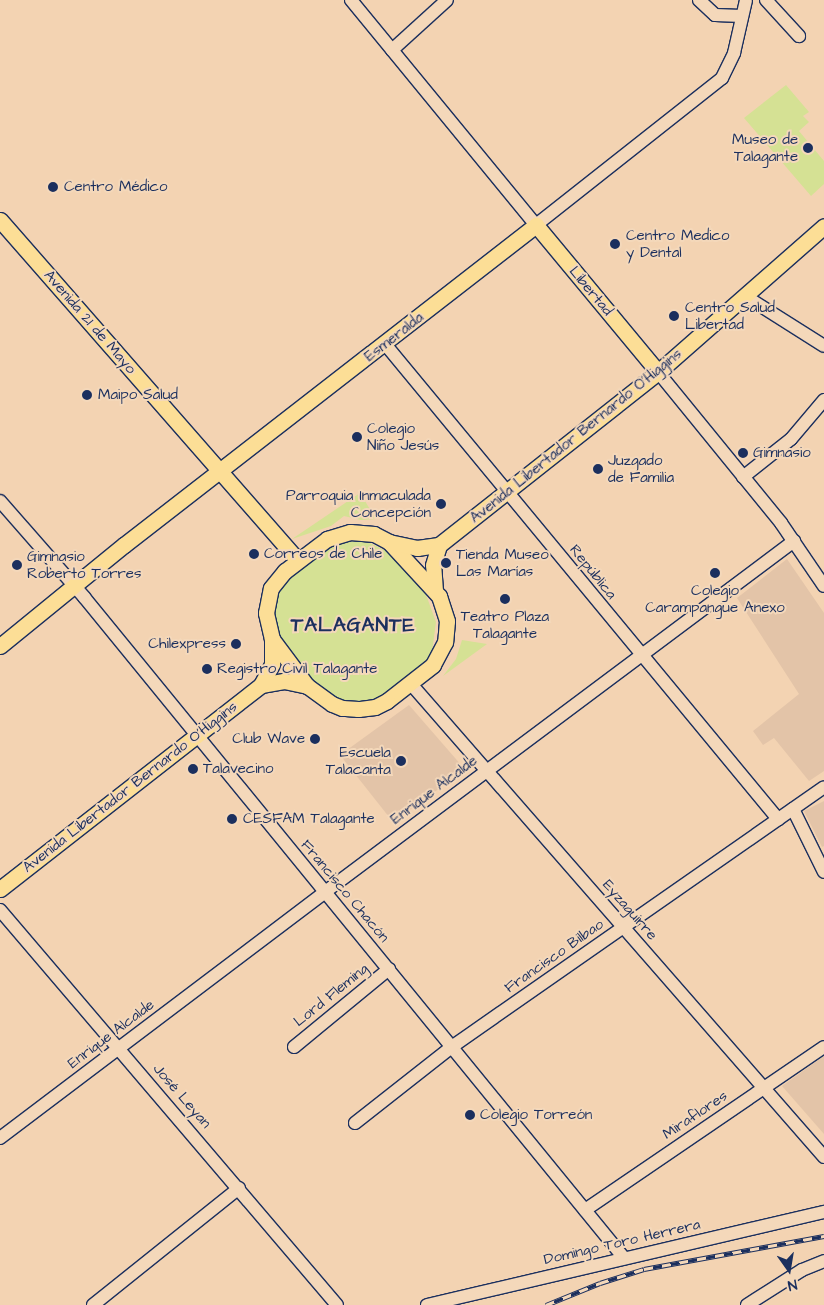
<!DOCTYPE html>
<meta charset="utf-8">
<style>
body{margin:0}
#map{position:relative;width:824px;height:1305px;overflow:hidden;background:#f3d3b2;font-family:"Architects Daughter",sans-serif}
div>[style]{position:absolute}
.built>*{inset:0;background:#e3c4a8}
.green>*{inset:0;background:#d5e194}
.roads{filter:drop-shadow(1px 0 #1b2f5e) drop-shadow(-1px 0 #1b2f5e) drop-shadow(0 1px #1b2f5e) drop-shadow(0 -1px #1b2f5e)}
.minor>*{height:12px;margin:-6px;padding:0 6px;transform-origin:6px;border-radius:6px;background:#f4d8ba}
.major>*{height:15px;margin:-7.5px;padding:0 7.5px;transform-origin:7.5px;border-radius:7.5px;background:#fcde96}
.rail>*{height:5px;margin-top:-2.5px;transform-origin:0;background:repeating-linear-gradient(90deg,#f4d8ba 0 9px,#1b2f5e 0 18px);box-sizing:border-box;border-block:1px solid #1b2f5e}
.dots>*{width:14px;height:14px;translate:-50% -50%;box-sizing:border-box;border:2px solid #f4d8ba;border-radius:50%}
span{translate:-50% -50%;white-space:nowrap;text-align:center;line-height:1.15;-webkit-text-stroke:4px #f4d8ba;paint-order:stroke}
.poi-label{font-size:15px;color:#1b2f5e}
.right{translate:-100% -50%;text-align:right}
.left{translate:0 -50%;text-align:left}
.street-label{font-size:15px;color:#1b2f5e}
.district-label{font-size:20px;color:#1b2f5e;font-weight:700;letter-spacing:1px}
.north{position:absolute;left:764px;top:1245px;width:50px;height:50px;-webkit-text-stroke:4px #f4d8ba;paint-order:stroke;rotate:167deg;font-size:14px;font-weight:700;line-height:20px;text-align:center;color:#1b2f5e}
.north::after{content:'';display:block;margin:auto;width:18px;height:22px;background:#1b2f5e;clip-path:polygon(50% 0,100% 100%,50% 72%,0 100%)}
</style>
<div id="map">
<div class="built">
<div style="clip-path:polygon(787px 559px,824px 613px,824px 771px,809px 781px,774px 738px,763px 745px,753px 731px,799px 694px,737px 598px)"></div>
<div style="clip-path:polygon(409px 705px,462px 766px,462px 772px,393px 822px,340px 755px)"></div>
<div style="clip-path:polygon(824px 801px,824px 846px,822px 847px,804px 811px)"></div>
<div style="clip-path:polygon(824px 1056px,824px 1134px,782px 1086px)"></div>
</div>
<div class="green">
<div style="clip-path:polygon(786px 85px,809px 112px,803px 116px,809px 122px,799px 131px,824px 161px,824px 184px,811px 196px,744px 118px)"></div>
<div style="clip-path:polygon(360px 493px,376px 519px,361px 520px,344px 516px,331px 526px,292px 539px)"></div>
<div style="clip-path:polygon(351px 540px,364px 540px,390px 553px,425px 592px,436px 622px,432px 652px,422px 666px,379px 699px,363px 702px,336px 700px,309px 680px,279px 636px,274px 620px,273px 603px,280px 588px,292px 573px,335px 543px)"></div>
<div style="clip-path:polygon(462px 640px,487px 644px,443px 676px,456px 659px)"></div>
</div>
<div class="roads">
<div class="minor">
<div style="left:351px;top:0;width:291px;rotate:50.6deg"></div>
<div style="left:536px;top:225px;width:237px;rotate:-38.3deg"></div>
<div style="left:722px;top:78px;width:28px;rotate:-64deg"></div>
<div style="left:734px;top:53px;width:54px;rotate:-77.2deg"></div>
<div style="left:699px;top:0;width:22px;rotate:43deg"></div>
<div style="left:715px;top:15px;width:27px;rotate:2deg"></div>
<div style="left:766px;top:0;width:49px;rotate:47.5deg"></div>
<div style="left:392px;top:50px;width:74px;rotate:-42.3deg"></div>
<div style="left:745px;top:296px;width:93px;rotate:32.3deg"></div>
<div style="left:385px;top:344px;width:617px;rotate:50.4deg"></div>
<div style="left:658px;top:372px;width:195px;rotate:50.8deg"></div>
<div style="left:781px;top:523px;width:76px;rotate:55.7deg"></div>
<div style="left:743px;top:477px;width:61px;rotate:-38.4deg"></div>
<div style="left:791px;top:439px;width:51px;rotate:-49.8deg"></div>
<div style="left:0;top:501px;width:128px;rotate:48.8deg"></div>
<div style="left:84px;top:597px;width:854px;rotate:50.75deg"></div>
<div style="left:411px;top:684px;width:628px;rotate:48.87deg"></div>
<div style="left:793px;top:809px;width:70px;rotate:63.8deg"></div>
<div style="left:0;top:910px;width:519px;rotate:49.53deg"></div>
<div style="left:294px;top:1047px;width:123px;rotate:-39.4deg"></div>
<div style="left:355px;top:1123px;width:125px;rotate:-38.2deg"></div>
<div style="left:453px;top:1046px;width:452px;rotate:-34.9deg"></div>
<div style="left:0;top:1138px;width:408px;rotate:-37.1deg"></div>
<div style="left:325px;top:892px;width:586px;rotate:-36.81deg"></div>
<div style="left:585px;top:1210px;width:289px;rotate:-34.3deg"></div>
<div style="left:93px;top:1305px;width:187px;rotate:-38.7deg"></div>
<div style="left:427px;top:1305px;width:408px;rotate:-13.2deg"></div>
<div style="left:747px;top:1305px;width:65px;rotate:-32.5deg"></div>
<div style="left:802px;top:1270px;width:24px;rotate:-22deg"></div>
</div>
<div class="major">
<div style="left:0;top:220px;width:452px;rotate:48.8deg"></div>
<div style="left:350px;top:532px;width:24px;rotate:5deg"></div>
<div style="left:374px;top:534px;width:17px;rotate:28deg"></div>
<div style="left:389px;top:542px;width:74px;rotate:47.2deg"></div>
<div style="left:439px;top:596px;width:26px;rotate:72deg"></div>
<div style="left:447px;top:621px;width:21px;rotate:95deg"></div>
<div style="left:445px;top:642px;width:26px;rotate:118deg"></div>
<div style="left:433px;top:665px;width:58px;rotate:142deg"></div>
<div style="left:387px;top:701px;width:13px;rotate:153deg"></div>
<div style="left:375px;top:707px;width:17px;rotate:173deg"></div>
<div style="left:358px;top:709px;width:16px;rotate:-176deg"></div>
<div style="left:342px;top:708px;width:11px;rotate:-158deg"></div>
<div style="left:332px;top:704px;width:31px;rotate:-144deg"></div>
<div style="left:307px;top:686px;width:59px;rotate:-126.7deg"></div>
<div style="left:272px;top:639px;width:27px;rotate:-103deg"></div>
<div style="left:266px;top:613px;width:25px;rotate:-79deg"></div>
<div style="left:271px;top:588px;width:22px;rotate:-51deg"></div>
<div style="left:285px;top:571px;width:53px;rotate:-37.3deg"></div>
<div style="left:327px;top:539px;width:24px;rotate:-17deg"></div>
<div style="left:389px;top:542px;width:29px;rotate:12deg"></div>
<div style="left:417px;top:548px;width:22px;rotate:-8deg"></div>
<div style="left:439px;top:545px;width:279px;rotate:-38.3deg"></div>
<div style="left:658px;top:372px;width:221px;rotate:-41.3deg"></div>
<div style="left:435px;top:591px;width:26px;rotate:-94deg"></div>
<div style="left:433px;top:565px;width:21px;rotate:-73deg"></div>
<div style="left:0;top:646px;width:160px;rotate:-39.2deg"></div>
<div style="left:124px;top:545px;width:522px;rotate:-37.84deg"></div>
<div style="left:536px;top:225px;width:191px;rotate:50.3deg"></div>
<div style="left:261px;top:685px;width:23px;rotate:-10deg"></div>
<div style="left:284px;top:681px;width:24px;rotate:12deg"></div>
<div style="left:0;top:889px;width:331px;rotate:-38deg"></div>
<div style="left:261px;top:685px;width:24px;rotate:-62deg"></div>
<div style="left:272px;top:664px;width:25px;rotate:-90deg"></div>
</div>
</div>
<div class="rail">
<div style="left:546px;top:1305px;width:58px;rotate:-22.2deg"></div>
<div style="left:600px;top:1283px;width:46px;rotate:-17.7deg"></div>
<div style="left:644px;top:1269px;width:183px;rotate:-10.4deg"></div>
</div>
<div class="dots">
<div style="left:808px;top:148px;background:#1b2f5e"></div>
<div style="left:53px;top:187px;background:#1b2f5e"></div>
<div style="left:615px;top:244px;background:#1b2f5e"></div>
<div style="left:674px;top:316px;background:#1b2f5e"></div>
<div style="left:87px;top:395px;background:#1b2f5e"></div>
<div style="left:357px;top:437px;background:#1b2f5e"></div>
<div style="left:743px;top:453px;background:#1b2f5e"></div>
<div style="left:598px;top:469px;background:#1b2f5e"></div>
<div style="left:441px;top:504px;background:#1b2f5e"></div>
<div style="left:254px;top:554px;background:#1b2f5e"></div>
<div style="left:446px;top:563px;background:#1b2f5e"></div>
<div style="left:17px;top:565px;background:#1b2f5e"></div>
<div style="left:715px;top:573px;background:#1b2f5e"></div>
<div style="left:505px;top:599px;background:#1b2f5e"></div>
<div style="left:236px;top:644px;background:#1b2f5e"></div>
<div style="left:207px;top:669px;background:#1b2f5e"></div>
<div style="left:315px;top:739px;background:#1b2f5e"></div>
<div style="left:401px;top:761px;background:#1b2f5e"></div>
<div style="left:193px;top:769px;background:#1b2f5e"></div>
<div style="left:232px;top:819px;background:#1b2f5e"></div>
<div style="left:470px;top:1115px;background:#1b2f5e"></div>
</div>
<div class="poi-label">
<span class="right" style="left:798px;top:148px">Museo de<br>Talagante</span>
<span class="left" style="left:64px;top:187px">Centro Médico</span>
<span class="left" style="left:626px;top:244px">Centro Medico<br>y Dental</span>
<span class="left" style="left:685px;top:316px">Centro Salud<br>Libertad</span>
<span class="left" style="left:98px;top:395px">Maipo Salud</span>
<span class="left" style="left:367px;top:437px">Colegio<br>Niño Jesús</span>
<span class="left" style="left:753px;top:453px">Gimnasio</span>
<span class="left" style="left:608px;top:469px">Juzgado<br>de Familia</span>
<span class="right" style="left:431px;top:504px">Parroquia Inmaculada<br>Concepción</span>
<span class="left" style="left:264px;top:554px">Correos de Chile</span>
<span class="left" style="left:456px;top:563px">Tienda Museo<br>Las Marías</span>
<span class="left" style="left:27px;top:565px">Gimnasio<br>Roberto Torres</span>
<span style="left:715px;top:599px">Colegio<br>Carampangue Anexo</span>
<span style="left:505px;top:625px">Teatro Plaza<br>Talagante</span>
<span class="right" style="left:226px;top:644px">Chilexpress</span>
<span class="left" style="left:217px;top:669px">Registro Civil Talagante</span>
<span class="right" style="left:305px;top:739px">Club Wave</span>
<span class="right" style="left:391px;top:761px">Escuela<br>Talacanta</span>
<span class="left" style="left:203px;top:769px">Talavecino</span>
<span class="left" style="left:243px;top:819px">CESFAM Talagante</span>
<span class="left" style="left:480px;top:1115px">Colegio Torreón</span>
</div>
<div class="street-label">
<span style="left:591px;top:291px;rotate:50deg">Libertad</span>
<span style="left:90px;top:322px;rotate:49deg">Avenida 21 de Mayo</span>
<span style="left:394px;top:337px;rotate:-38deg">Esmeralda</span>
<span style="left:576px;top:436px;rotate:-39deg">Avenida Libertador Bernardo O'Higgins</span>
<span style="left:593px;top:572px;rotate:51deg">República</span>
<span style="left:130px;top:787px;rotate:-38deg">Avenida Libertador Bernardo O'Higgins</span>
<span style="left:434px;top:790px;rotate:-37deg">Enrique Alcalde</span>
<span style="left:345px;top:891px;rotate:50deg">Francisco Chacón</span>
<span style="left:630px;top:910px;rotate:49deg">Eyzaguirre</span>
<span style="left:554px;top:956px;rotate:-35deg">Francisco Bilbao</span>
<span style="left:331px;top:995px;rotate:-39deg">Lord Fleming</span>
<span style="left:111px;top:1034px;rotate:-37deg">Enrique Alcalde</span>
<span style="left:182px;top:1096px;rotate:49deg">José Leyan</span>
<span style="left:695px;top:1115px;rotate:-34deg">Miraflores</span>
<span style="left:622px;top:1242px;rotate:-13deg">Domingo Toro Herrera</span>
</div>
<div class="district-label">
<span style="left:353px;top:625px">TALAGANTE</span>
</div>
<div class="north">N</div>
</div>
